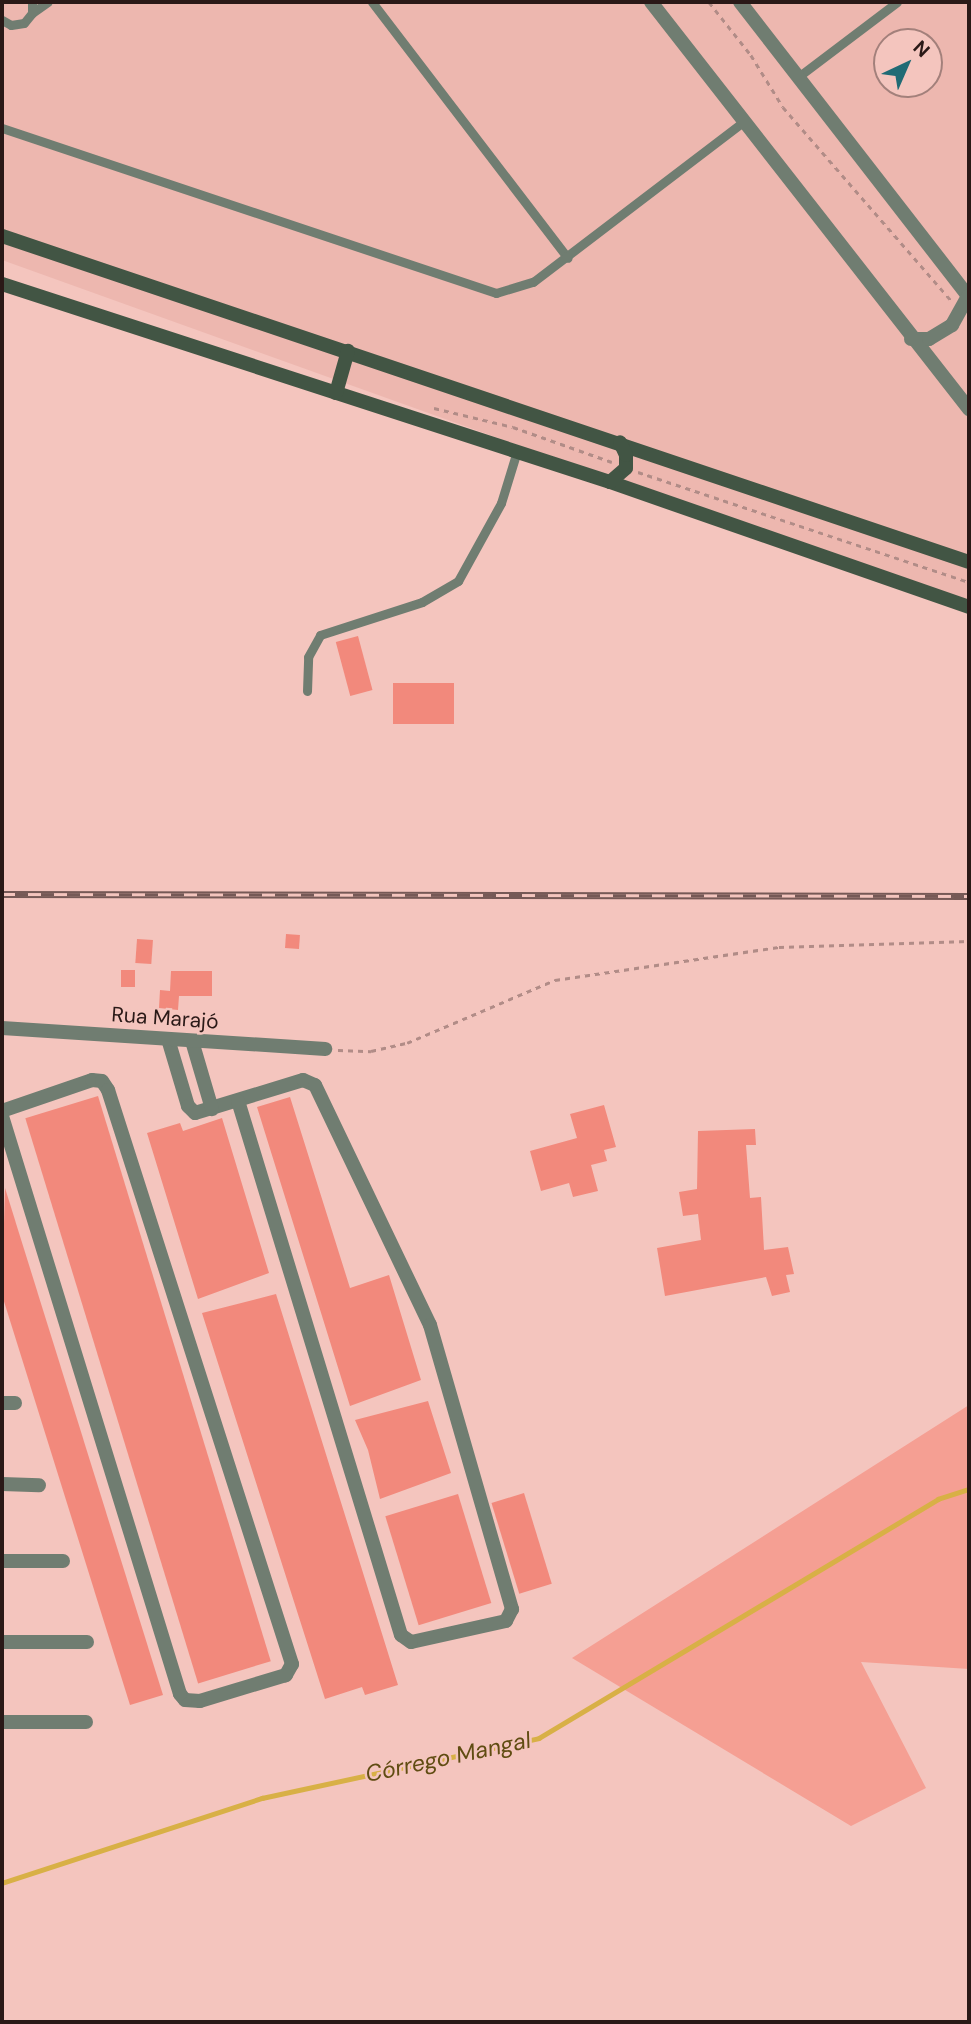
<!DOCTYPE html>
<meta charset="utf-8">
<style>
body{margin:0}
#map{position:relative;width:971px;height:2024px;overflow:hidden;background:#f4c5be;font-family:"DM Sans",sans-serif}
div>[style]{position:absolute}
.built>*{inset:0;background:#edb7af}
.green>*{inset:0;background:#f59f93}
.stream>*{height:4.5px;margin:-2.25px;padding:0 2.25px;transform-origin:2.25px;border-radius:2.25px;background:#d8b046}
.building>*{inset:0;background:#f2897c;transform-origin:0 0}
.path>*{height:2.5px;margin-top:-1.25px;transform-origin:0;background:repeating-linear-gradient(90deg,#b18c87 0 5px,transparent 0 10px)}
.service>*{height:9px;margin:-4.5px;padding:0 4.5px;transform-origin:4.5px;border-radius:4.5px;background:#707d71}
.minor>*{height:14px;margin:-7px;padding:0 7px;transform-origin:7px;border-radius:7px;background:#707d71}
.tertiary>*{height:14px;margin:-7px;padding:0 7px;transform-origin:7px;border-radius:7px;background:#707d71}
.secondary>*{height:14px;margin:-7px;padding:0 7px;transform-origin:7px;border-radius:7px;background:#425544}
.rail>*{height:7px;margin-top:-3.5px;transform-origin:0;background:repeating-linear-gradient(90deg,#f4c5be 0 13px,#765956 0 26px);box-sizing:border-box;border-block:2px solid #765956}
span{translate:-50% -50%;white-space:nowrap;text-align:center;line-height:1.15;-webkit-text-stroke:5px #f4c5be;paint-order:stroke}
.street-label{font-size:21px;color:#2a1917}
.water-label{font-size:23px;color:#604c12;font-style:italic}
.frame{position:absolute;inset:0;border:4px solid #2a1917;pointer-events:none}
.north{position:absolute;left:873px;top:28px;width:70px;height:70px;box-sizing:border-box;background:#f4c5be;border:2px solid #a3807b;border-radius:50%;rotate:44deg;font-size:19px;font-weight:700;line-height:28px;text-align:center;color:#2a1917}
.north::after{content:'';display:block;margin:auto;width:24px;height:32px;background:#216b75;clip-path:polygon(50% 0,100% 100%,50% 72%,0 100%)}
</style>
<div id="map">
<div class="built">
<div style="clip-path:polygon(evenodd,2px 2px,969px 2px,969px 607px,2px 260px,2px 2px,887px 42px,929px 42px,929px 84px,887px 84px,887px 42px)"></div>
</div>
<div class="green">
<div style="clip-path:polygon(969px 1405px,969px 1669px,861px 1662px,926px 1788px,851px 1826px,572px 1658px)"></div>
</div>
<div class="stream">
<div style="left:2px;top:1883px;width:274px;rotate:-18.1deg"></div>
<div style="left:262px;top:1798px;width:283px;rotate:-12.2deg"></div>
<div style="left:539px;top:1738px;width:465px;rotate:-30.9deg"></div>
<div style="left:938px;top:1499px;width:33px;rotate:-18deg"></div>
</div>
<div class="building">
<div style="left:358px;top:636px;width:56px;height:23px;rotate:75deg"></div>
<div style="left:393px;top:683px;width:61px;height:41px"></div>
<div style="left:286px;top:934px;width:14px;height:14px;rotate:4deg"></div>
<div style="left:137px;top:939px;width:16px;height:24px;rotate:4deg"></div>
<div style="left:121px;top:970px;width:14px;height:17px"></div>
<div style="clip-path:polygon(171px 971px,212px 971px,212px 996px,179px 996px,178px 1010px,159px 1008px,160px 990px,170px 991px)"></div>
<div style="left:98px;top:1096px;width:591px;height:76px;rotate:73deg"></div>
<div style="clip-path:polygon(290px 1097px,350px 1288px,389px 1275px,421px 1380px,350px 1406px,257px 1107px)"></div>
<div style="clip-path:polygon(604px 1105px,616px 1147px,604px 1150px,607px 1161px,591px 1165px,598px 1191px,573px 1197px,569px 1183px,541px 1191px,530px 1151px,577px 1138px,570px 1114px)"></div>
<div style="clip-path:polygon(222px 1118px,269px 1273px,198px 1299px,147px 1133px,180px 1123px,183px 1131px)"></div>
<div style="clip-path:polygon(755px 1129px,756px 1145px,746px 1145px,750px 1198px,761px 1197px,764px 1250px,788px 1247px,794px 1274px,786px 1275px,790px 1292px,772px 1296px,766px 1277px,665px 1296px,657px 1248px,701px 1240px,698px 1214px,683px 1216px,679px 1192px,697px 1189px,698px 1131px)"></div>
<div style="clip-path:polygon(5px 1188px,163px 1695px,130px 1705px,2px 1295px)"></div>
<div style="clip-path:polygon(276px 1294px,398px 1685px,365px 1695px,362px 1687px,325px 1699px,202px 1313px)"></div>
<div style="clip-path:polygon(428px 1401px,451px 1473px,380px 1499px,368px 1450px,355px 1420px)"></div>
<div style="left:524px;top:1493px;width:95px;height:34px;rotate:73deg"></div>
<div style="left:458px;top:1494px;width:114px;height:76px;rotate:73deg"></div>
</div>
<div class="path">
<div style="left:709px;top:2px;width:68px;rotate:51.6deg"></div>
<div style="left:751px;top:55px;width:61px;rotate:58.4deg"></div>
<div style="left:783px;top:107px;width:256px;rotate:49deg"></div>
<div style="left:434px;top:408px;width:81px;rotate:13.5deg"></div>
<div style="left:513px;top:427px;width:105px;rotate:19.5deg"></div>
<div style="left:638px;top:472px;width:349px;rotate:18.4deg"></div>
<div style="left:338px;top:1050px;width:33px;rotate:2deg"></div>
<div style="left:371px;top:1051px;width:37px;rotate:-13deg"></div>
<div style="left:407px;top:1043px;width:161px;rotate:-23.1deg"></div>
<div style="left:555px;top:980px;width:226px;rotate:-8.4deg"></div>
<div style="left:779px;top:947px;width:190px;rotate:-1.8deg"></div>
</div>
<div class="service">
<div style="left:372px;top:2px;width:322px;rotate:52.6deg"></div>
<div style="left:32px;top:13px;width:19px;rotate:-35deg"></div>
<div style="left:2px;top:20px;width:10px;rotate:29deg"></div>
<div style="left:11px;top:25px;width:13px;rotate:-9deg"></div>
<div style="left:24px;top:23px;width:13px;rotate:-51deg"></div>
<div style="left:32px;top:13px;width:11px;rotate:-90deg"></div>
<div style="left:798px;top:77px;width:124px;rotate:-37.1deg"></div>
<div style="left:2px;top:128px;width:521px;rotate:18.47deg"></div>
<div style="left:496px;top:293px;width:39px;rotate:-17deg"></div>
<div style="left:533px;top:282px;width:264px;rotate:-37.3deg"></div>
<div style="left:307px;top:691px;width:34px;rotate:-88deg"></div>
<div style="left:308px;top:657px;width:25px;rotate:-61deg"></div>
<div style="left:320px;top:635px;width:107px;rotate:-17.9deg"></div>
<div style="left:422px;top:602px;width:42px;rotate:-30.3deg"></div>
<div style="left:458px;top:581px;width:89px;rotate:-61.1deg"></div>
<div style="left:501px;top:503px;width:54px;rotate:-72.9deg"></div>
</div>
<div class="minor">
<div style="left:651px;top:2px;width:517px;rotate:52deg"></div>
<div style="left:740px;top:2px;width:373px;rotate:52.2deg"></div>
<div style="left:911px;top:339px;width:18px"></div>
<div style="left:929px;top:339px;width:27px;rotate:-31deg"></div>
<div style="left:952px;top:325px;width:33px;rotate:-61deg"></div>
<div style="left:168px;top:1039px;width:70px;rotate:73.4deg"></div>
<div style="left:188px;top:1106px;width:10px;rotate:45deg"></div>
<div style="left:195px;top:1113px;width:113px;rotate:-17deg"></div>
<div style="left:303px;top:1080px;width:13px;rotate:23deg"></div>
<div style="left:315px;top:1085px;width:266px;rotate:64.4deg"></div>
<div style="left:430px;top:1325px;width:296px;rotate:73.9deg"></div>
<div style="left:512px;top:1609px;width:13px;rotate:117deg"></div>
<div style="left:506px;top:1621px;width:97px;rotate:167.5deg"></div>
<div style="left:411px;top:1642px;width:12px;rotate:-145deg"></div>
<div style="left:401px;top:1635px;width:558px;rotate:-106.97deg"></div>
<div style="left:192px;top:1041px;width:71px;rotate:73.6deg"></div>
<div style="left:2px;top:1111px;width:95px;rotate:-19deg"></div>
<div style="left:92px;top:1080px;width:10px;rotate:6deg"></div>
<div style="left:102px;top:1081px;width:11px;rotate:56deg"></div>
<div style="left:108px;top:1090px;width:603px;rotate:72.23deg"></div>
<div style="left:292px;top:1664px;width:13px;rotate:119deg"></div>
<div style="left:286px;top:1675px;width:90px;rotate:163.2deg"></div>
<div style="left:200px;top:1701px;width:15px;rotate:-176deg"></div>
<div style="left:185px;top:1700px;width:8px;rotate:-130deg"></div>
<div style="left:180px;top:1694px;width:605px;rotate:-107.12deg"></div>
<div style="left:2px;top:1403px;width:13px"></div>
<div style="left:2px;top:1484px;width:37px;rotate:2deg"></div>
<div style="left:2px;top:1561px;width:61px"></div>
<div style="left:2px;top:1642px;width:85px"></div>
<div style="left:2px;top:1722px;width:84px"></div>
</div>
<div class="tertiary">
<div style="left:2px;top:1028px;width:324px;rotate:3.7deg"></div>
</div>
<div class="secondary">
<div style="left:2px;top:236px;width:1020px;rotate:18.63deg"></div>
<div style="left:2px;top:284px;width:639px;rotate:18.04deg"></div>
<div style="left:610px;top:482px;width:380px;rotate:19.2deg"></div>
<div style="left:336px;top:393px;width:44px;rotate:-74.1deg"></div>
<div style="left:610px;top:482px;width:21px;rotate:-41deg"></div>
<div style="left:626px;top:468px;width:13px;rotate:-90deg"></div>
<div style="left:626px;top:455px;width:14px;rotate:-115deg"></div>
</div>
<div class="rail">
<div style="left:2px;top:894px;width:967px;rotate:0.12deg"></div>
</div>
<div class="street-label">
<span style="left:165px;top:1018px;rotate:4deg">Rua Marajó</span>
</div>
<div class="water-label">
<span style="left:448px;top:1757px;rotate:-12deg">Córrego Mangal</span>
</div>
<div class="frame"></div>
<div class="north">N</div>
</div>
